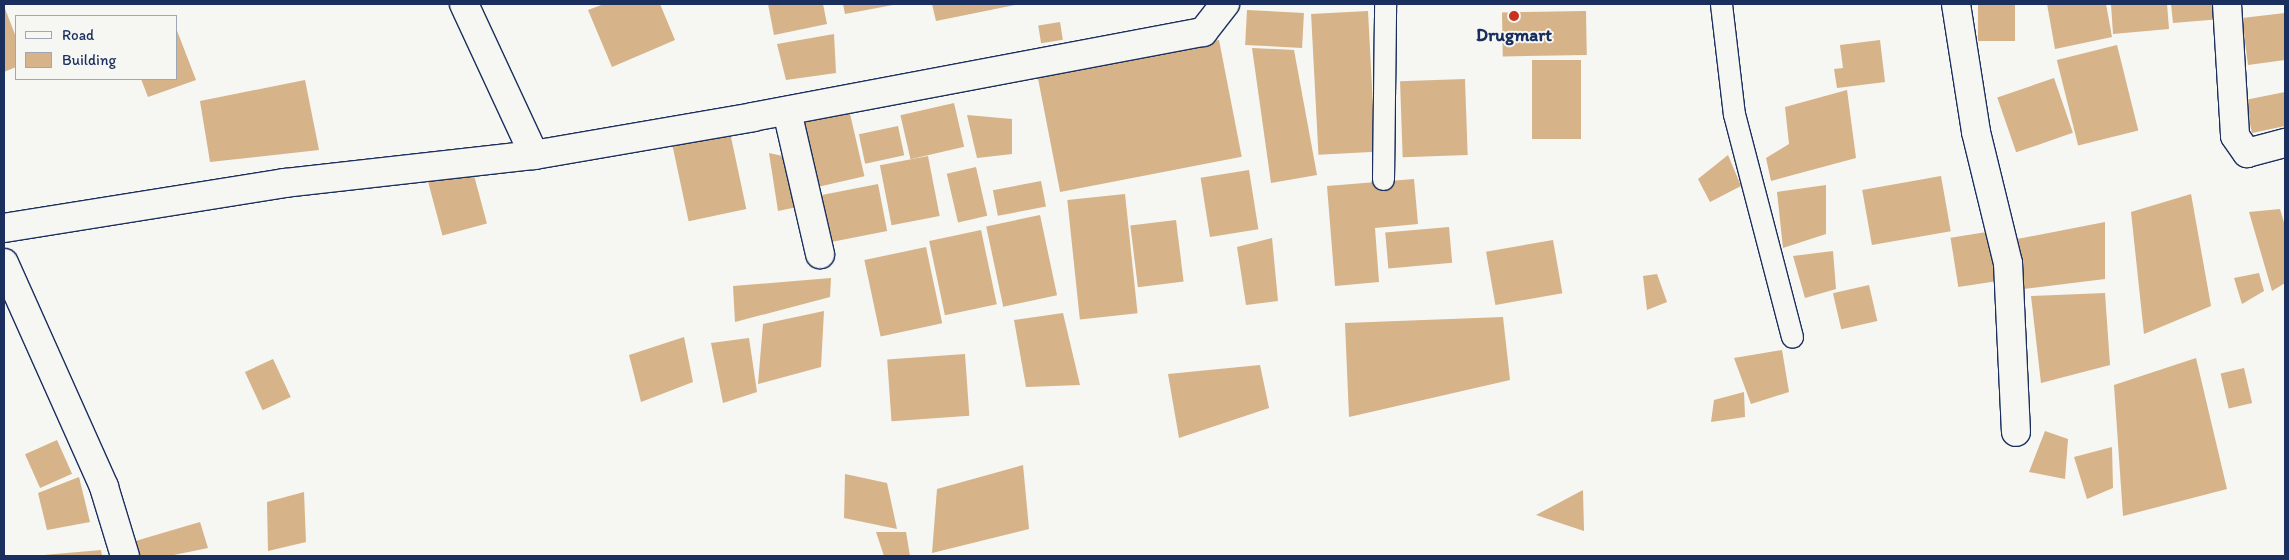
<!DOCTYPE html>
<style>
body{margin:0}
#map{position:relative;width:2289px;height:560px;overflow:hidden;background:#f6f6f2;font-family:Itim,sans-serif}
div>[style]{position:absolute}
.building>*{inset:0;background:#d6b388;transform-origin:0 0}
.roads{filter:drop-shadow(1px 0 #1b2f5e) drop-shadow(-1px 0 #1b2f5e) drop-shadow(0 1px #1b2f5e) drop-shadow(0 -1px #1b2f5e)}
.service>*{height:21px;margin:-10.5px;padding:0 10.5px;transform-origin:10.5px;border-radius:10.5px;background:#f6f6f2}
.minor>*{height:28px;margin:-14px;padding:0 14px;transform-origin:14px;border-radius:14px;background:#f6f6f2}
.dots>*{width:14px;height:14px;translate:-50% -50%;box-sizing:border-box;border:2px solid #f6f6f2;border-radius:50%}
span{translate:-50% -50%;white-space:nowrap;text-align:center;line-height:1.15;-webkit-text-stroke:4px #f6f6f2;paint-order:stroke}
.poi-label{font-size:18px;color:#1b2f5e;font-weight:700}
.frame{position:absolute;inset:0;border:5px solid #1b2f5e;pointer-events:none}
.legend{position:absolute;left:15px;top:15px;width:162px;height:65px;box-sizing:border-box;background:#f6f6f2;border:1px solid #9ea6b7;margin:0;padding:6px 9px;list-style:none;font-size:15px;color:#1b2f5e}
.legend li{display:flex;align-items:center;gap:10px;height:25px}
.legend b{width:25px;border:1px solid #9ea6b7}
</style>
<div id="map">
<div class="building">
<div style="clip-path:polygon(604px 4px,660px 4px,675px 40px,612px 67px,588px 10px)"></div>
<div style="clip-path:polygon(768px 4px,823px 4px,827px 24px,774px 35px)"></div>
<div style="clip-path:polygon(843px 4px,893px 4px,893px 5px,845px 14px)"></div>
<div style="clip-path:polygon(932px 4px,1015px 4px,1015px 5px,936px 21px)"></div>
<div style="left:1978px;top:4px;width:37px;height:37px"></div>
<div style="clip-path:polygon(2047px 4px,2106px 4px,2112px 37px,2055px 49px)"></div>
<div style="clip-path:polygon(2111px 4px,2167px 4px,2169px 29px,2113px 34px)"></div>
<div style="clip-path:polygon(2171px 4px,2220px 4px,2221px 19px,2173px 23px)"></div>
<div style="clip-path:polygon(4px 6px,16px 37px,16px 67px,4px 72px)"></div>
<div style="left:1247px;top:10px;width:57px;height:35px;rotate:3deg"></div>
<div style="left:1368px;top:11px;width:141px;height:57px;rotate:87deg"></div>
<div style="left:1586px;top:11px;width:44px;height:84px;rotate:89deg"></div>
<div style="clip-path:polygon(2285px 13px,2285px 60px,2248px 65px,2242px 18px)"></div>
<div style="left:1060px;top:22px;width:18px;height:22px;rotate:81deg"></div>
<div style="clip-path:polygon(176px 28px,196px 80px,148px 97px,141px 79px,176px 79px)"></div>
<div style="clip-path:polygon(834px 34px,836px 73px,786px 80px,777px 44px)"></div>
<div style="left:1219px;top:40px;width:119px;height:185px;rotate:79deg"></div>
<div style="clip-path:polygon(1880px 40px,1885px 82px,1837px 88px,1834px 69px,1843px 68px,1840px 45px)"></div>
<div style="left:2117px;top:45px;width:88px;height:62px;rotate:76deg"></div>
<div style="clip-path:polygon(1252px 48px,1294px 50px,1317px 175px,1271px 183px)"></div>
<div style="left:1581px;top:60px;width:79px;height:49px;rotate:90deg"></div>
<div style="left:2054px;top:78px;width:58px;height:60px;rotate:71deg"></div>
<div style="left:1465px;top:79px;width:76px;height:65px;rotate:88deg"></div>
<div style="clip-path:polygon(305px 80px,319px 150px,210px 162px,200px 101px)"></div>
<div style="clip-path:polygon(1847px 90px,1856px 158px,1771px 181px,1766px 158px,1789px 144px,1785px 107px)"></div>
<div style="clip-path:polygon(2285px 92px,2285px 126px,2252px 133px,2245px 100px)"></div>
<div style="left:954px;top:103px;width:45px;height:55px;rotate:77deg"></div>
<div style="left:848px;top:105px;width:73px;height:56px;rotate:77deg"></div>
<div style="clip-path:polygon(967px 115px,1012px 119px,1012px 154px,977px 158px)"></div>
<div style="left:728px;top:123px;width:88px;height:59px;rotate:78deg"></div>
<div style="left:898px;top:126px;width:30px;height:40px;rotate:78deg"></div>
<div style="left:468px;top:153px;width:73px;height:46px;rotate:75deg"></div>
<div style="clip-path:polygon(769px 153px,787px 157px,802px 206px,778px 211px)"></div>
<div style="clip-path:polygon(1728px 155px,1741px 186px,1710px 202px,1698px 179px)"></div>
<div style="left:928px;top:156px;width:61px;height:49px;rotate:79deg"></div>
<div style="left:976px;top:167px;width:50px;height:30px;rotate:77deg"></div>
<div style="left:1249px;top:170px;width:60px;height:49px;rotate:81deg"></div>
<div style="left:1941px;top:176px;width:56px;height:80px;rotate:80deg"></div>
<div style="clip-path:polygon(1414px 179px,1418px 224px,1375px 228px,1379px 282px,1335px 286px,1327px 186px)"></div>
<div style="left:1041px;top:181px;width:26px;height:49px;rotate:79deg"></div>
<div style="left:878px;top:184px;width:48px;height:61px;rotate:79deg"></div>
<div style="clip-path:polygon(1826px 185px,1826px 234px,1783px 248px,1777px 192px)"></div>
<div style="left:1125px;top:194px;width:120px;height:58px;rotate:84deg"></div>
<div style="clip-path:polygon(2191px 194px,2211px 306px,2144px 334px,2131px 212px)"></div>
<div style="clip-path:polygon(2280px 209px,2285px 226px,2285px 283px,2272px 291px,2249px 212px)"></div>
<div style="left:1040px;top:215px;width:82px;height:55px;rotate:78deg"></div>
<div style="left:1176px;top:220px;width:62px;height:46px;rotate:83deg"></div>
<div style="clip-path:polygon(2105px 222px,2105px 279px,2023px 289px,2012px 240px)"></div>
<div style="left:1449px;top:227px;width:36px;height:64px;rotate:85deg"></div>
<div style="left:981px;top:230px;width:76px;height:53px;rotate:78deg"></div>
<div style="left:1993px;top:231px;width:50px;height:43px;rotate:81deg"></div>
<div style="clip-path:polygon(1272px 238px,1278px 301px,1246px 305px,1237px 247px)"></div>
<div style="left:1553px;top:240px;width:54px;height:68px;rotate:80deg"></div>
<div style="left:926px;top:247px;width:78px;height:63px;rotate:78deg"></div>
<div style="clip-path:polygon(1833px 251px,1836px 289px,1805px 298px,1793px 256px)"></div>
<div style="clip-path:polygon(2259px 273px,2264px 291px,2242px 304px,2234px 278px)"></div>
<div style="clip-path:polygon(1657px 274px,1667px 302px,1647px 310px,1643px 276px)"></div>
<div style="clip-path:polygon(831px 278px,830px 297px,735px 322px,733px 286px)"></div>
<div style="left:1869px;top:285px;width:37px;height:37px;rotate:77deg"></div>
<div style="clip-path:polygon(2105px 293px,2110px 365px,2041px 383px,2031px 296px)"></div>
<div style="clip-path:polygon(824px 311px,821px 367px,758px 384px,763px 324px)"></div>
<div style="clip-path:polygon(1063px 313px,1080px 385px,1026px 387px,1014px 320px)"></div>
<div style="clip-path:polygon(1503px 317px,1510px 380px,1349px 417px,1345px 323px)"></div>
<div style="clip-path:polygon(684px 337px,693px 382px,641px 402px,629px 355px)"></div>
<div style="clip-path:polygon(749px 338px,757px 392px,723px 403px,711px 343px)"></div>
<div style="clip-path:polygon(1782px 350px,1789px 392px,1751px 404px,1734px 358px)"></div>
<div style="left:965px;top:354px;width:62px;height:78px;rotate:86deg"></div>
<div style="clip-path:polygon(2196px 358px,2227px 489px,2123px 516px,2114px 385px)"></div>
<div style="left:273px;top:359px;width:42px;height:31px;rotate:65deg"></div>
<div style="clip-path:polygon(1260px 365px,1269px 408px,1179px 438px,1168px 374px)"></div>
<div style="left:2244px;top:368px;width:36px;height:24px;rotate:77deg"></div>
<div style="clip-path:polygon(1744px 392px,1745px 417px,1711px 422px,1714px 400px)"></div>
<div style="clip-path:polygon(2045px 431px,2068px 439px,2065px 479px,2029px 472px)"></div>
<div style="left:57px;top:440px;width:37px;height:35px;rotate:66deg"></div>
<div style="clip-path:polygon(2112px 447px,2113px 488px,2087px 499px,2074px 457px)"></div>
<div style="clip-path:polygon(1023px 465px,1029px 529px,932px 553px,937px 489px)"></div>
<div style="clip-path:polygon(845px 474px,887px 483px,897px 529px,844px 518px)"></div>
<div style="clip-path:polygon(79px 477px,90px 522px,47px 530px,38px 493px)"></div>
<div style="clip-path:polygon(1583px 490px,1584px 531px,1536px 515px)"></div>
<div style="clip-path:polygon(304px 492px,306px 542px,268px 551px,267px 502px)"></div>
<div style="clip-path:polygon(200px 522px,208px 548px,169px 556px,134px 556px,132px 542px)"></div>
<div style="clip-path:polygon(876px 532px,906px 532px,910px 556px,884px 556px)"></div>
<div style="clip-path:polygon(101px 550px,102px 556px,44px 556px,44px 555px)"></div>
</div>
<div class="roads">
<div class="service">
<div style="left:1721px;top:4px;width:111px;rotate:83.3deg"></div>
<div style="left:1734px;top:114px;width:230px;rotate:75.4deg"></div>
<div style="left:1383px;top:179px;width:175px;rotate:-89.3deg"></div>
</div>
<div class="minor">
<div style="left:464px;top:4px;width:166px;rotate:65.1deg"></div>
<div style="left:1956px;top:4px;width:130px;rotate:81.1deg"></div>
<div style="left:1976px;top:132px;width:135px;rotate:76.3deg"></div>
<div style="left:2008px;top:263px;width:169px;rotate:87.3deg"></div>
<div style="left:2227px;top:4px;width:132px;rotate:86.5deg"></div>
<div style="left:2235px;top:136px;width:21px;rotate:55deg"></div>
<div style="left:2247px;top:153px;width:39px;rotate:-15deg"></div>
<div style="left:787px;top:111px;width:147px;rotate:77deg"></div>
<div style="left:4px;top:228px;width:284px;rotate:-9.1deg"></div>
<div style="left:284px;top:183px;width:252px;rotate:-6.4deg"></div>
<div style="left:534px;top:155px;width:222px;rotate:-9.8deg"></div>
<div style="left:753px;top:117px;width:458px;rotate:-10.7deg"></div>
<div style="left:1203px;top:32px;width:36px;rotate:-52deg"></div>
<div style="left:4px;top:263px;width:245px;rotate:65.9deg"></div>
<div style="left:104px;top:487px;width:72px;rotate:73.1deg"></div>
</div>
</div>
<div class="dots">
<div style="left:1514px;top:16px;background:#c8321e"></div>
</div>
<div class="poi-label">
<span style="left:1514px;top:35px">Drugmart</span>
</div>
<div class="frame"></div>
<ul class="legend">
<li><b style="height:6px;background:#f6f6f2"></b>Road</li>
<li><b style="height:14px;background:#d6b388"></b>Building</li>
</ul>
</div>
